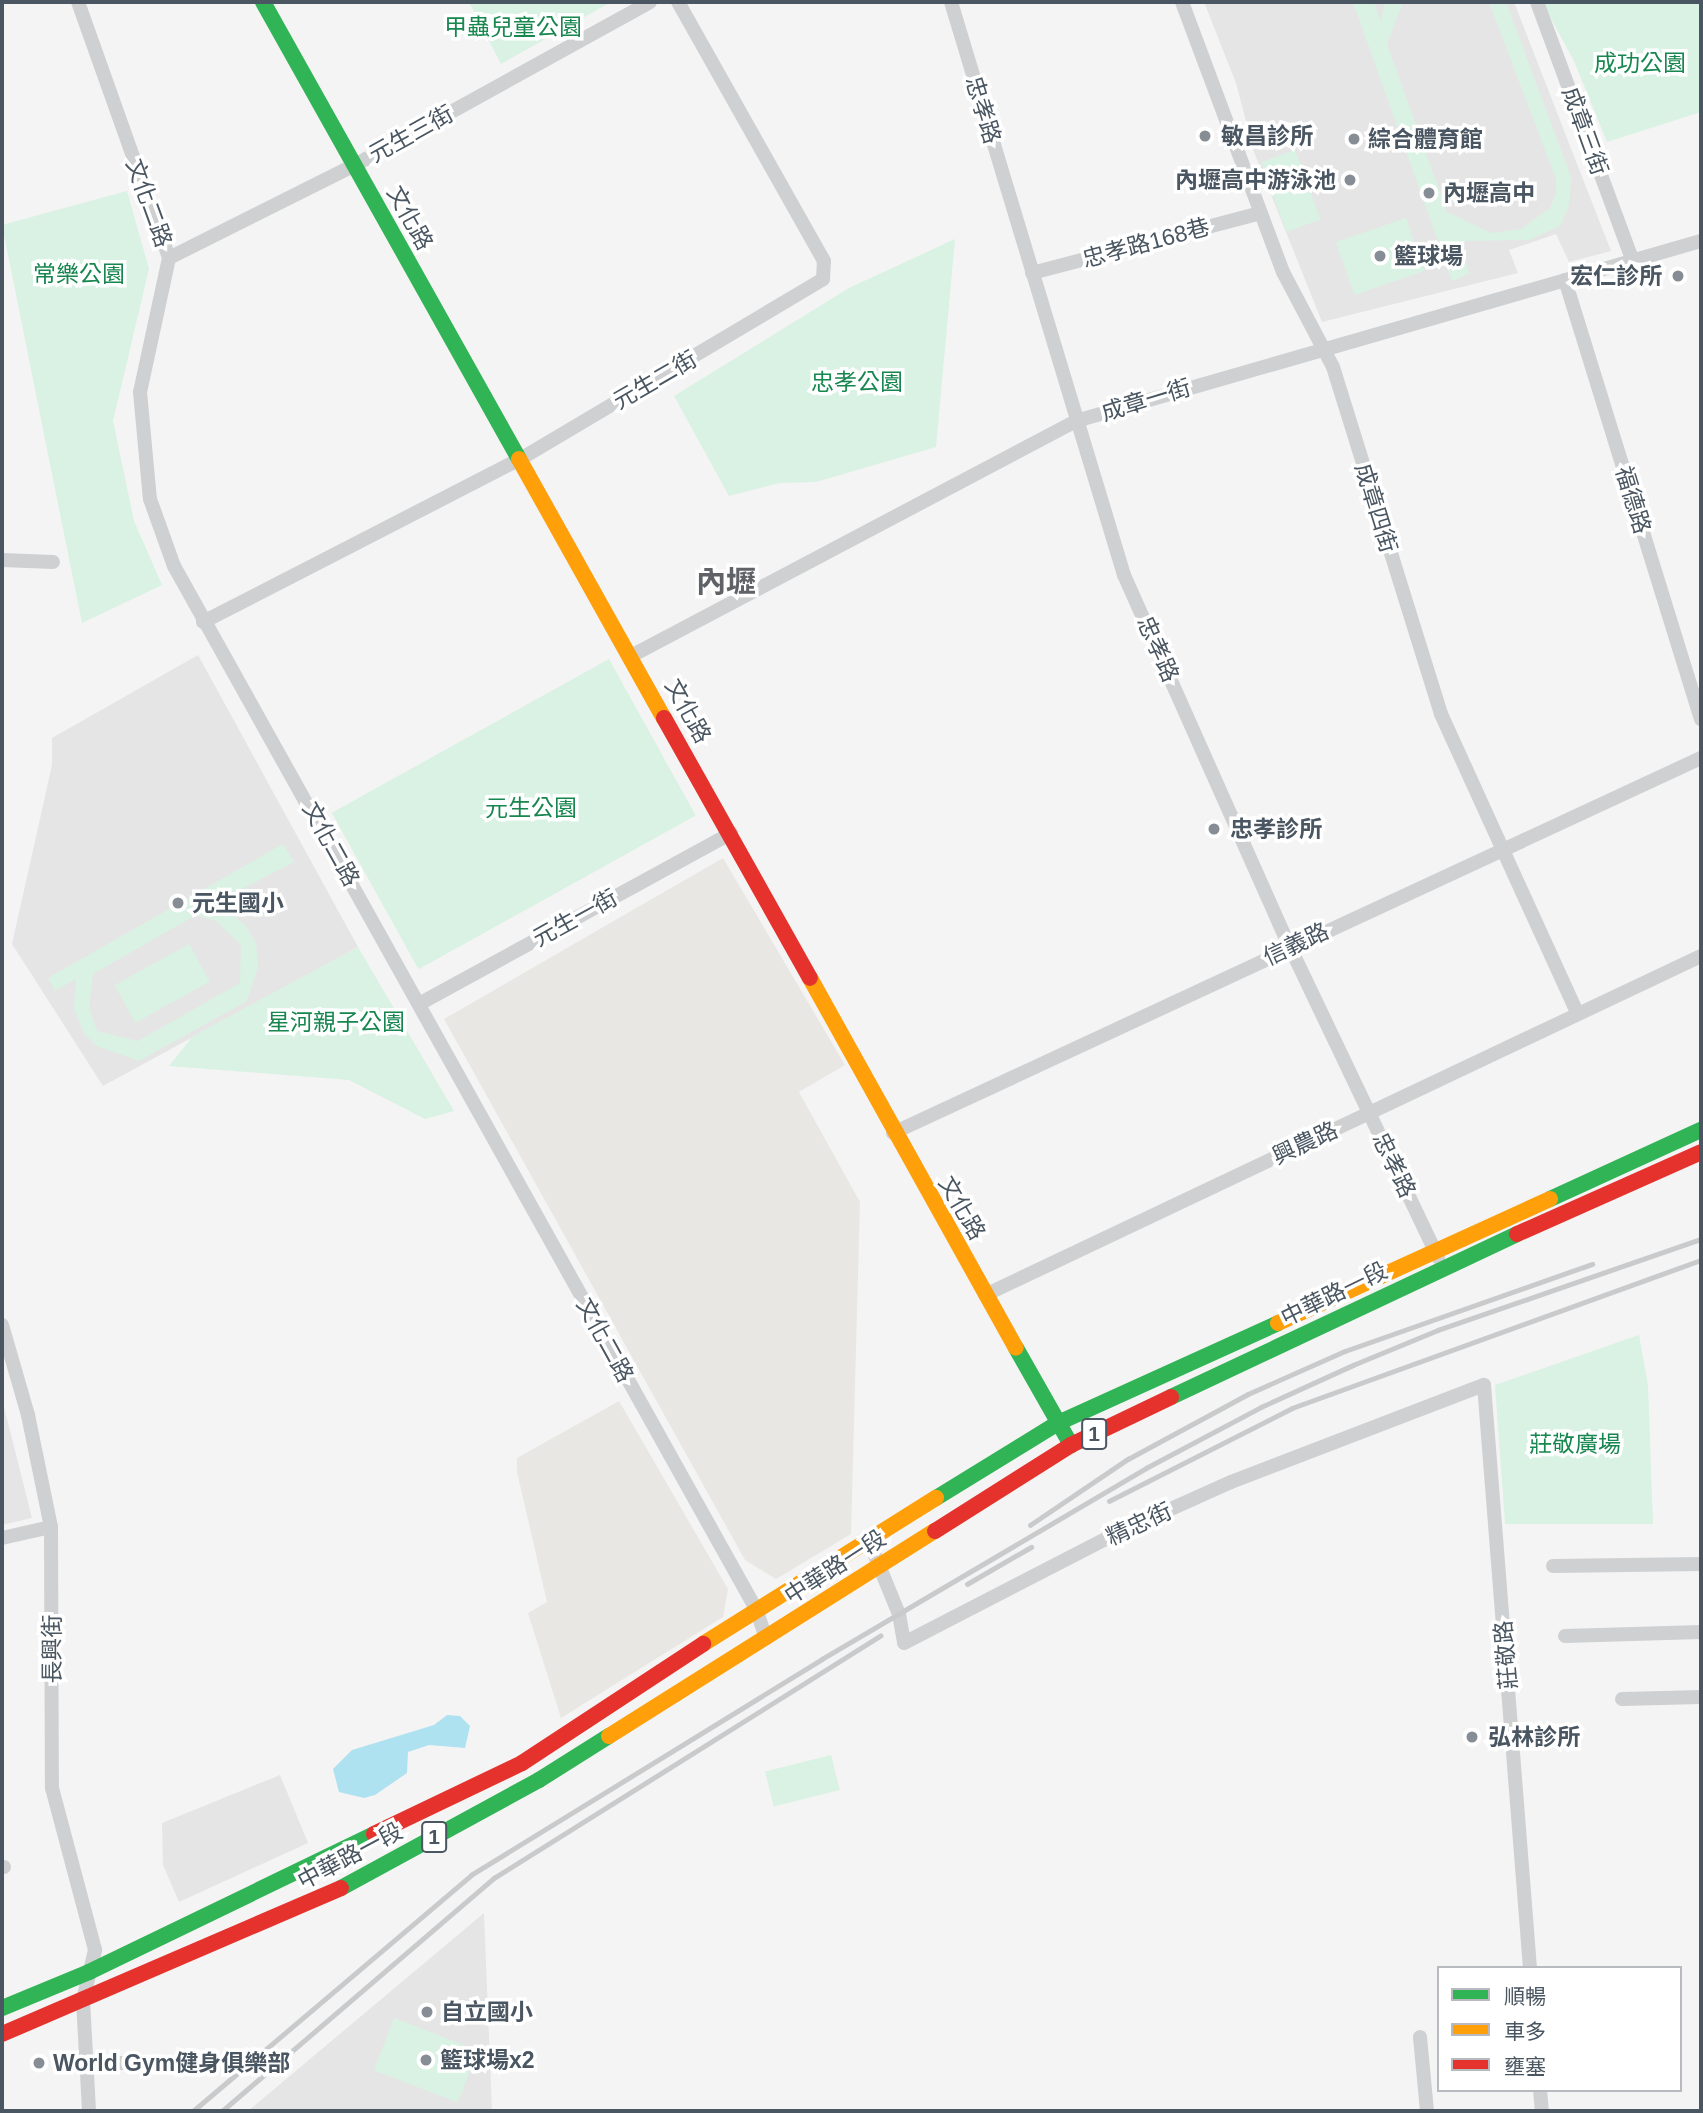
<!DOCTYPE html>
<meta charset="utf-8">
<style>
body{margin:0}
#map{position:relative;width:1703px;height:2113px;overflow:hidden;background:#f4f4f4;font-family:Arial,"Noto Sans TC",sans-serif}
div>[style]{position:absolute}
.commercial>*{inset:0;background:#e8e7e3}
.education>*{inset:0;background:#e6e5e6}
.green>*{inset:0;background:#d9f2e3;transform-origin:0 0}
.water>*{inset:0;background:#aee2f0}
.street>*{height:14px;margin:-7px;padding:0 7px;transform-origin:7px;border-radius:7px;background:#ced0d2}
.fast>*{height:16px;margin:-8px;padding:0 8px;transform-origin:8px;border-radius:8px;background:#30b455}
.slow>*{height:16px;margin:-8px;padding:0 8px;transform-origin:8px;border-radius:8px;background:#ff9f0a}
.jam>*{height:16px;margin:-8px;padding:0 8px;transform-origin:8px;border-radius:8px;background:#e5322d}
.rail>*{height:4.5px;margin:-2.25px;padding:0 2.25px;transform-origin:2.25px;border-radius:2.25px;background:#c9cacc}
.dots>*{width:19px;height:19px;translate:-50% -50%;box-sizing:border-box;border:4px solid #fff;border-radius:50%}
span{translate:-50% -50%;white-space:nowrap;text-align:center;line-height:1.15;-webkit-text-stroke:7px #fff;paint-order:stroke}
.shield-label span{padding:2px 5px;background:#fff;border:2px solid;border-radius:5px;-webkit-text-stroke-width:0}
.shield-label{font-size:21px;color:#4a5661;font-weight:700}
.park-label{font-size:23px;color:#17864f}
.street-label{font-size:23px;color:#4a5661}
.poi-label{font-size:23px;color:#4a5661;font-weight:700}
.left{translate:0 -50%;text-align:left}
.right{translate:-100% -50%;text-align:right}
.district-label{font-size:30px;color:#5f6368;font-weight:700}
.frame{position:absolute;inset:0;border:4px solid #4a5661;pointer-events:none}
.legend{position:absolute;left:1437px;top:1966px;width:245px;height:126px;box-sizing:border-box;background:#fff;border:2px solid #b7bbc0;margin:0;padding:9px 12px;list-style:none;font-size:21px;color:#4a5661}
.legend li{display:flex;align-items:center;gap:14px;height:35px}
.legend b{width:35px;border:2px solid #b7bbc0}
</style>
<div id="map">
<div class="commercial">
<div style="clip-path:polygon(723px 858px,845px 1065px,799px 1092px,860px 1202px,851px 1534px,776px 1579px,745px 1560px,444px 1019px)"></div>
<div style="clip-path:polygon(619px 1401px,728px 1589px,723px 1617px,561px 1718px,528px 1613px,547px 1602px,517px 1472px,517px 1458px)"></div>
</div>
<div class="education">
<div style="clip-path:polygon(1204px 2px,1514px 2px,1611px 251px,1569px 262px,1556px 234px,1509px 250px,1518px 273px,1322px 322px,1254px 152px,1236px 83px)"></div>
<div style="clip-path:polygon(198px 655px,358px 947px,103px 1086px,12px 944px,52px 765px,52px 738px)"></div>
<div style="clip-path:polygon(2px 1399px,32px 1518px,2px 1525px)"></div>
<div style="clip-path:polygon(280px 1775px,308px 1843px,179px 1902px,163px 1865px,162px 1823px)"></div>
<div style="clip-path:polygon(484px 1913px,492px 2111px,248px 2111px)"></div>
</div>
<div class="green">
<div style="clip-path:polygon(469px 2px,611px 2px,501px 64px)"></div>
<div style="clip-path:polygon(1353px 2px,1374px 2px,1381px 22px,1385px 2px,1403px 2px,1387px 44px,1447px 212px,1491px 233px,1521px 229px,1550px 208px,1556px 194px,1556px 179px,1489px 2px,1506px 2px,1571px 177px,1569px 205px,1560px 226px,1529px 240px,1460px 241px,1469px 274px,1452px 281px)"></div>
<div style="clip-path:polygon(1542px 2px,1701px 2px,1701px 112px,1607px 142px,1574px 61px)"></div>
<div style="left:1295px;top:150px;width:74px;height:36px;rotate:70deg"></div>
<div style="clip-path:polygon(127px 191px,149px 269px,113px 421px,134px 521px,162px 585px,82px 623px,2px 225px)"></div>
<div style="left:1406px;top:218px;width:56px;height:74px;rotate:71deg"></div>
<div style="clip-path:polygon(955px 239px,936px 447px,816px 482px,779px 483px,729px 496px,674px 396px,849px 288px)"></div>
<div style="left:609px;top:659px;width:179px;height:317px;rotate:61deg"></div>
<div style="clip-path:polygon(evenodd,283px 844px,294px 862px,211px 905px,228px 911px,245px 925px,256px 944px,258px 967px,247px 1001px,139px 1061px,97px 1046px,84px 1034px,74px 1008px,76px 979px,55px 991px,48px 978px,283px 844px,196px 915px,216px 921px,241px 945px,240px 983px,138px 1041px,97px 1031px,89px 1007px,93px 974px,196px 915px)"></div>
<div style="left:189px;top:944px;width:43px;height:85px;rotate:61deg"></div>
<div style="clip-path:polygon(358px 947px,454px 1111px,425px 1119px,349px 1080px,169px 1066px,193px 1036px)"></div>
<div style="clip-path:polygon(1639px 1335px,1648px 1385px,1653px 1524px,1505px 1524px,1495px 1385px)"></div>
<div style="left:831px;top:1755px;width:36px;height:68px;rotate:76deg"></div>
<div style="left:394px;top:2018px;width:90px;height:56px;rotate:21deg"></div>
</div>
<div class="water">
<div style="clip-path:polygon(447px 1715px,460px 1716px,470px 1726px,465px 1748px,429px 1745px,408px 1752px,407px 1773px,375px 1795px,364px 1798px,339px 1792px,333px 1769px,352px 1750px,434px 1725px)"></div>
</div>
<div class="street">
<div style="left:78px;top:2px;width:272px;rotate:70.4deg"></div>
<div style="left:169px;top:258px;width:137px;rotate:102.2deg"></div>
<div style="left:140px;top:392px;width:107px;rotate:84.7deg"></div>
<div style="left:150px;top:499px;width:71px;rotate:70.3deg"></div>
<div style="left:174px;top:566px;width:1194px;rotate:60.84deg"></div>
<div style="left:756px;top:1609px;width:31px;rotate:71deg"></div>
<div style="left:951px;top:2px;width:599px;rotate:73.2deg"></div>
<div style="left:1124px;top:575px;width:407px;rotate:66deg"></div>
<div style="left:1290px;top:947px;width:344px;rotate:64.5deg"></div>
<div style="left:1182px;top:2px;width:288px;rotate:69.5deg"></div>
<div style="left:1283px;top:272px;width:107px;rotate:62.2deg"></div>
<div style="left:1333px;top:367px;width:363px;rotate:72.7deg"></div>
<div style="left:1441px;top:714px;width:328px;rotate:65.5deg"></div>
<div style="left:1537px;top:2px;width:276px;rotate:69.7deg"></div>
<div style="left:169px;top:258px;width:208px;rotate:-26.6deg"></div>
<div style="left:355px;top:165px;width:337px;rotate:-28.9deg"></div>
<div style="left:1032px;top:273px;width:236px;rotate:-14.7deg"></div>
<div style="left:1565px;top:280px;width:460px;rotate:72.8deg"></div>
<div style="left:2px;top:560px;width:51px;rotate:2.2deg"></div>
<div style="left:203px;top:622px;width:359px;rotate:-27.2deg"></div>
<div style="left:522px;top:458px;width:350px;rotate:-30.7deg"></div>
<div style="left:823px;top:279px;width:18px;rotate:-87deg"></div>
<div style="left:824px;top:261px;width:297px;rotate:-119.4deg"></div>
<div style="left:631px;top:656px;width:503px;rotate:-27.84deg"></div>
<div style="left:1076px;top:421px;width:650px;rotate:-16.07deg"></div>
<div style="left:419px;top:1004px;width:356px;rotate:-28.7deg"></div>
<div style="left:893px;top:1133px;width:891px;rotate:-24.9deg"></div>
<div style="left:985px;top:1295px;width:792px;rotate:-25.34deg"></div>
<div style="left:2px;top:1325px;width:94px;rotate:73.9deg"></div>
<div style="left:28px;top:1415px;width:114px;rotate:78.4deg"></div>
<div style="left:51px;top:1527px;width:261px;rotate:89.8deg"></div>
<div style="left:52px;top:1788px;width:168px;rotate:75.1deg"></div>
<div style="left:95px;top:1950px;width:51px;rotate:103.5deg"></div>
<div style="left:83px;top:2000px;width:111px;rotate:86.9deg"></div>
<div style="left:2px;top:1538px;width:50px;rotate:-12.7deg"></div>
<div style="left:869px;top:1541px;width:79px;rotate:67.7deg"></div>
<div style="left:899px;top:1614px;width:29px;rotate:80deg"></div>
<div style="left:904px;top:1643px;width:235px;rotate:-27.3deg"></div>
<div style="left:1113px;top:1535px;width:129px;rotate:-24.2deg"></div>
<div style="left:1231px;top:1482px;width:271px;rotate:-21deg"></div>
<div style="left:1484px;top:1385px;width:585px;rotate:85.49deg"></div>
<div style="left:1553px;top:1566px;width:148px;rotate:-0.8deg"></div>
<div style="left:1565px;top:1636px;width:136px;rotate:-1.7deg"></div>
<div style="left:1622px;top:1699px;width:79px;rotate:-1.5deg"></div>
<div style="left:2px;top:1867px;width:2px"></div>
<div style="left:1420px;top:2037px;width:74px;rotate:84.6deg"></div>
<div style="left:87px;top:2063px;width:92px"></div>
<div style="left:1540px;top:2090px;width:21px;rotate:85deg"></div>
</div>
<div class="fast">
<div style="left:263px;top:2px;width:524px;rotate:60.74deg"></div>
<div style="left:1550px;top:1199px;width:166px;rotate:-24.6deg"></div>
<div style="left:1016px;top:1348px;width:112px;rotate:60.4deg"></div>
<div style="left:1171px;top:1397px;width:382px;rotate:-25.2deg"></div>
<div style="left:936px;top:1498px;width:143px;rotate:-31.6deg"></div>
<div style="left:1058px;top:1423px;width:242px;rotate:-24.4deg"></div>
<div style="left:341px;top:1888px;width:226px;rotate:-28.6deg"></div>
<div style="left:539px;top:1780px;width:83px;rotate:-32.2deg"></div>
<div style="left:2px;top:2008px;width:94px;rotate:-22.5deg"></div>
<div style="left:89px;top:1972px;width:317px;rotate:-25.8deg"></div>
</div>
<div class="slow">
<div style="left:519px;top:459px;width:297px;rotate:60.8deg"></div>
<div style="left:810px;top:978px;width:423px;rotate:60.9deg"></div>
<div style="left:1278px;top:1323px;width:299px;rotate:-24.5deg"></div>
<div style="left:703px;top:1644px;width:275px;rotate:-32.1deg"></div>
<div style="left:609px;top:1736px;width:385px;rotate:-32.2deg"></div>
</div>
<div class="jam">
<div style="left:664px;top:718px;width:298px;rotate:60.7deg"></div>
<div style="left:1517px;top:1234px;width:201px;rotate:-24deg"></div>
<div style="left:935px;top:1531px;width:161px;rotate:-32.3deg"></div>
<div style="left:1071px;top:1445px;width:111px;rotate:-25.6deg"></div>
<div style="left:374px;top:1834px;width:164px;rotate:-25.6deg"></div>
<div style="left:522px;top:1763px;width:217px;rotate:-33.3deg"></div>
<div style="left:2px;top:2034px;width:369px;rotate:-23.3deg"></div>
</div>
<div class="rail">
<div style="left:1109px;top:1501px;width:205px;rotate:-26.9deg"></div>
<div style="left:1292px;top:1408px;width:435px;rotate:-19.9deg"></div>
<div style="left:1030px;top:1525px;width:118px;rotate:-34deg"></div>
<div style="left:1128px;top:1459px;width:136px;rotate:-28.4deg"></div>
<div style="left:1248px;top:1394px;width:106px;rotate:-23.9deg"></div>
<div style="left:1345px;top:1351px;width:262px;rotate:-19.4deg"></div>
<div style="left:967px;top:1584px;width:74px;rotate:-30deg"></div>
<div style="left:193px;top:2111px;width:365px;rotate:-40.3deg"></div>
<div style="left:471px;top:1875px;width:412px;rotate:-31.6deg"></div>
<div style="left:822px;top:1659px;width:376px;rotate:-30.5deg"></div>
<div style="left:1146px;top:1468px;width:130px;rotate:-27.9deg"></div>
<div style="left:1261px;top:1407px;width:101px;rotate:-24.5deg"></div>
<div style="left:1353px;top:1365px;width:92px;rotate:-22.4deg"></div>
<div style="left:1438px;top:1330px;width:278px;rotate:-19.1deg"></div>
<div style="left:222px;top:2111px;width:358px;rotate:-40.6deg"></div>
<div style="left:494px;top:1878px;width:456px;rotate:-32.1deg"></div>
</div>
<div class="dots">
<div style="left:1205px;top:136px;background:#868d94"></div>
<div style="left:1354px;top:139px;background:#868d94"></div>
<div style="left:1350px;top:180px;background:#868d94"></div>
<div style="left:1429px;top:193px;background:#868d94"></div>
<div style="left:1380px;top:256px;background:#868d94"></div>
<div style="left:1678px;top:276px;background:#868d94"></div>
<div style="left:1214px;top:829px;background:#868d94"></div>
<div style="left:178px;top:903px;background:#868d94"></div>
<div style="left:1472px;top:1737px;background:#868d94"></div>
<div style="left:427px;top:2012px;background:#868d94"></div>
<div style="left:426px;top:2060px;background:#868d94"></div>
<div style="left:39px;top:2063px;background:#868d94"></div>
</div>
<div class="shield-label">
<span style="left:1094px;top:1434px">1</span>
<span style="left:434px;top:1837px">1</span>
</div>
<div class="park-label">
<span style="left:513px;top:27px">甲蟲兒童公園</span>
<span style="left:1640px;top:63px">成功公園</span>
<span style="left:79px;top:274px">常樂公園</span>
<span style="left:857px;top:382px">忠孝公園</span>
<span style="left:531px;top:808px">元生公園</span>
<span style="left:336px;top:1022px">星河親子公園</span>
<span style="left:1575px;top:1444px">莊敬廣場</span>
</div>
<div class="street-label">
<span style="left:983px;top:110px;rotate:73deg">忠孝路</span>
<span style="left:1585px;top:131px;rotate:70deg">成章三街</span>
<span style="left:411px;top:134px;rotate:-29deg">元生三街</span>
<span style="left:149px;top:203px;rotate:70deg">文化二路</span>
<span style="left:410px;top:218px;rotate:61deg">文化路</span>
<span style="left:1146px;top:243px;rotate:-15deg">忠孝路168巷</span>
<span style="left:655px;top:380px;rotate:-30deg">元生二街</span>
<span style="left:1146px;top:400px;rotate:-17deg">成章一街</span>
<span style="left:1633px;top:500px;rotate:73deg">福德路</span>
<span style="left:1376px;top:508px;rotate:73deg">成章四街</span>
<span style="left:1158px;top:649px;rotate:66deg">忠孝路</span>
<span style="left:688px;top:711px;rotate:61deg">文化路</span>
<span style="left:331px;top:844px;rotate:61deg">文化二路</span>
<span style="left:575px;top:918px;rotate:-29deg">元生一街</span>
<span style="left:1296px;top:944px;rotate:-25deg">信義路</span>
<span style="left:1305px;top:1143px;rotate:-25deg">興農路</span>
<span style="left:1394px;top:1165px;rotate:64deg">忠孝路</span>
<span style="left:962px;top:1208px;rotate:60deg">文化路</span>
<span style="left:1334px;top:1294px;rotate:-26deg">中華路一段</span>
<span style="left:605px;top:1340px;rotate:61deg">文化二路</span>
<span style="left:1139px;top:1524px;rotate:-25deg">精忠街</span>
<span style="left:835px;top:1567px;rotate:-33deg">中華路一段</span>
<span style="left:52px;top:1649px;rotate:-90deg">長興街</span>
<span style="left:1506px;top:1655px;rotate:-95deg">莊敬路</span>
<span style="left:350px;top:1856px;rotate:-28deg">中華路一段</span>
</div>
<div class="poi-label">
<span class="left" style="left:1221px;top:136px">敏昌診所</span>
<span class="left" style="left:1368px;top:139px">綜合體育館</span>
<span class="right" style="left:1336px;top:180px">內壢高中游泳池</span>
<span class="left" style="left:1443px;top:193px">內壢高中</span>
<span class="left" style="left:1394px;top:256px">籃球場</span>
<span class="right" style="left:1662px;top:276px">宏仁診所</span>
<span class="left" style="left:1230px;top:829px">忠孝診所</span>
<span class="left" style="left:192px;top:903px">元生國小</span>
<span class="left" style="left:1488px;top:1737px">弘林診所</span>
<span class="left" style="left:441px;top:2012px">自立國小</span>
<span class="left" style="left:440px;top:2060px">籃球場x2</span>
<span class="left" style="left:53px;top:2063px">World Gym健身俱樂部</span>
</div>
<div class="district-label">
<span style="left:726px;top:582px">內壢</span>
</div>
<div class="frame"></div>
<ul class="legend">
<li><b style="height:9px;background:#30b455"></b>順暢</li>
<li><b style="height:9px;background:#ff9f0a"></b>車多</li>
<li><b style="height:9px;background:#e5322d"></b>壅塞</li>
</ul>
</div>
